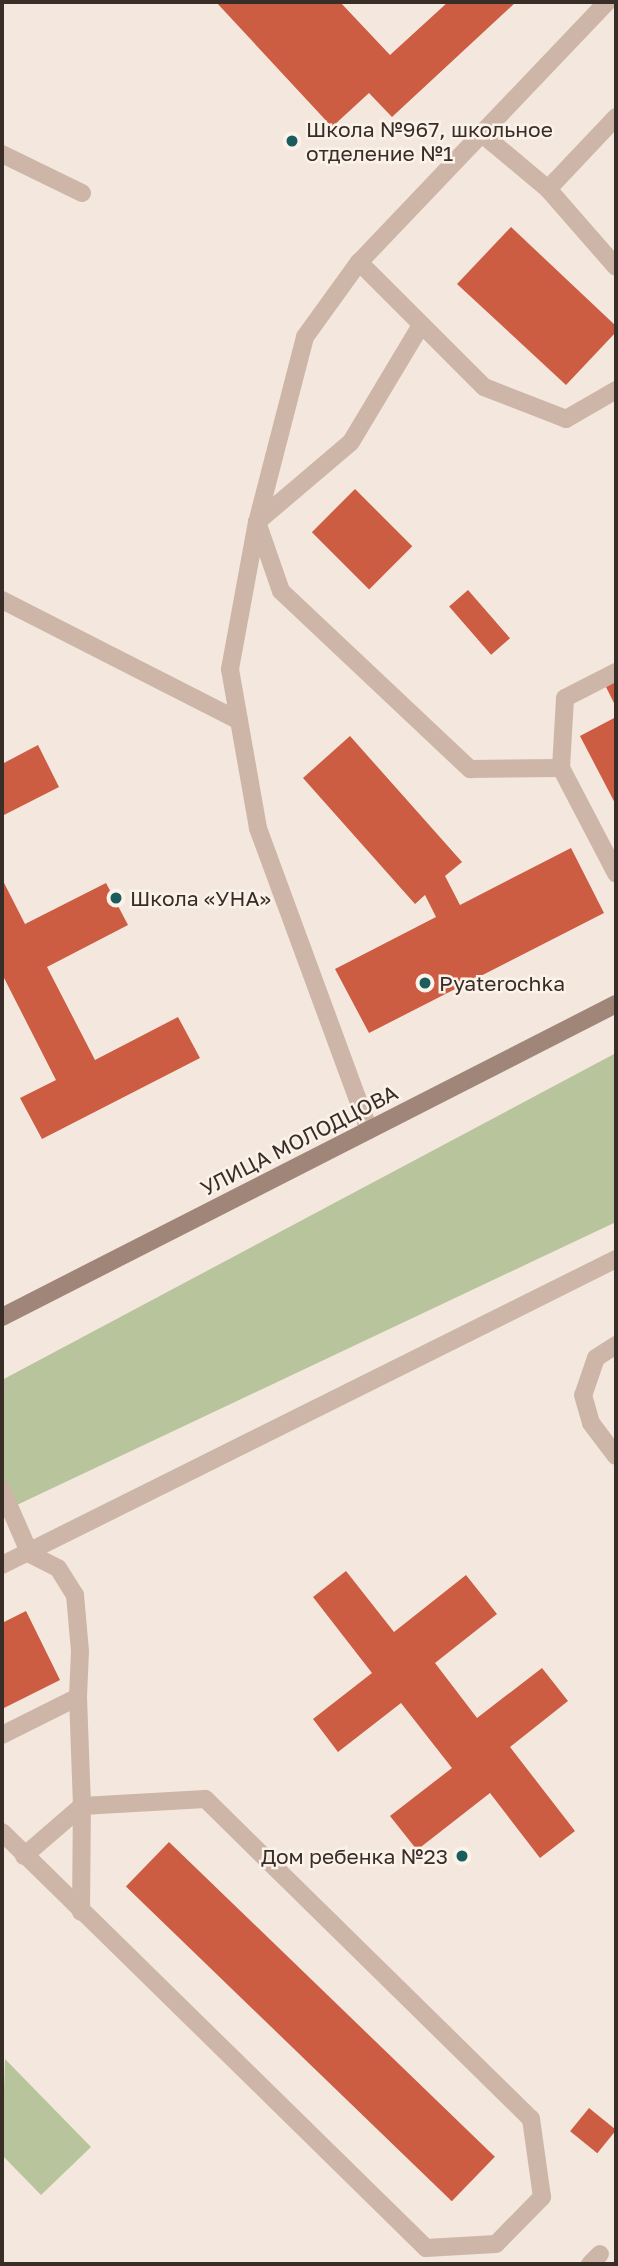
<!DOCTYPE html>
<meta charset="utf-8">
<style>
body{margin:0}
#map{position:relative;width:618px;height:2266px;overflow:hidden;background:#f4e7dd;font-family:"Golos Text",sans-serif}
div>[style]{position:absolute}
.green>*{inset:0;background:#b8c49b}
.building>*{inset:0;background:#cc5c42;transform-origin:0 0}
.lane>*{height:18px;margin:-9px;padding:0 9px;transform-origin:9px;border-radius:9px;background:#cdb6a8}
.secondary>*{height:18px;margin:-9px;padding:0 9px;transform-origin:9px;border-radius:9px;background:#a08579}
.dots>*{width:19px;height:19px;translate:-50% -50%;box-sizing:border-box;border:4px solid #fbf2e9;border-radius:50%}
span{translate:-50% -50%;white-space:nowrap;text-align:center;line-height:1.15;-webkit-text-stroke:5px #fbf2e9;paint-order:stroke}
.poi-label{font-size:21px;color:#392d28}
.left{translate:0 -50%;text-align:left}
.right{translate:-100% -50%;text-align:right}
.street-label{font-size:21px;color:#392d28}
.frame{position:absolute;inset:0;border:4px solid #392d28;pointer-events:none}
</style>
<div id="map">
<div class="green">
<div style="clip-path:polygon(616px 1053px,616px 1222px,2px 1512px,2px 1380px)"></div>
<div style="clip-path:polygon(5px 2059px,91px 2147px,41px 2195px,2px 2155px)"></div>
</div>
<div class="building">
<div style="clip-path:polygon(216px 2px,340px 2px,390px 55px,448px 2px,516px 2px,392px 117px,369px 93px,332px 127px)"></div>
<div style="clip-path:polygon(511px 227px,616px 326px,616px 332px,566px 385px,457px 284px)"></div>
<div style="left:355px;top:489px;width:81px;height:61px;rotate:45deg"></div>
<div style="left:468px;top:590px;width:64px;height:25px;rotate:49deg"></div>
<div style="clip-path:polygon(616px 681px,616px 707px,606px 687px)"></div>
<div style="clip-path:polygon(616px 717px,616px 805px,580px 736px)"></div>
<div style="clip-path:polygon(350px 736px,462px 862px,445px 876px,460px 905px,571px 848px,604px 913px,369px 1033px,335px 969px,436px 917px,425px 895px,415px 904px,303px 778px)"></div>
<div style="clip-path:polygon(38px 745px,59px 787px,2px 816px,2px 764px)"></div>
<div style="clip-path:polygon(2px 879px,25px 924px,106px 883px,128px 925px,47px 967px,95px 1060px,178px 1017px,200px 1058px,42px 1139px,20px 1098px,56px 1080px,2px 974px)"></div>
<div style="clip-path:polygon(346px 1571px,394px 1632px,466px 1575px,497px 1614px,435px 1663px,477px 1718px,542px 1668px,568px 1701px,510px 1747px,575px 1831px,540px 1858px,490px 1793px,417px 1850px,390px 1816px,452px 1768px,401px 1703px,338px 1752px,313px 1719px,372px 1673px,313px 1597px)"></div>
<div style="clip-path:polygon(26px 1611px,60px 1680px,2px 1709px,2px 1623px)"></div>
<div style="left:169px;top:1842px;width:453px;height:62px;rotate:44deg"></div>
<div style="left:589px;top:2108px;width:35px;height:30px;rotate:39deg"></div>
</div>
<div class="lane">
<div style="left:607px;top:2px;width:359px;rotate:133.6deg"></div>
<div style="left:359px;top:262px;width:92px;rotate:125.8deg"></div>
<div style="left:305px;top:337px;width:191px;rotate:104.5deg"></div>
<div style="left:257px;top:522px;width:73px;rotate:70.8deg"></div>
<div style="left:281px;top:591px;width:260px;rotate:43.3deg"></div>
<div style="left:470px;top:769px;width:91px;rotate:-0.6deg"></div>
<div style="left:561px;top:768px;width:119px;rotate:62.4deg"></div>
<div style="left:481px;top:133px;width:87px;rotate:39.9deg"></div>
<div style="left:548px;top:189px;width:99px;rotate:-46.6deg"></div>
<div style="left:2px;top:154px;width:89px;rotate:26deg"></div>
<div style="left:548px;top:189px;width:103px;rotate:48.9deg"></div>
<div style="left:359px;top:262px;width:177px;rotate:45deg"></div>
<div style="left:484px;top:387px;width:88px;rotate:21.3deg"></div>
<div style="left:566px;top:419px;width:58px;rotate:-30.1deg"></div>
<div style="left:2px;top:600px;width:266px;rotate:27deg"></div>
<div style="left:561px;top:768px;width:70px;rotate:-86.7deg"></div>
<div style="left:565px;top:698px;width:57px;rotate:-27deg"></div>
<div style="left:369px;top:1130px;width:322px;rotate:-110.2deg"></div>
<div style="left:258px;top:828px;width:161px;rotate:-100deg"></div>
<div style="left:230px;top:669px;width:149px;rotate:-79.6deg"></div>
<div style="left:257px;top:522px;width:123px;rotate:-40.4deg"></div>
<div style="left:351px;top:442px;width:136px;rotate:-59.1deg"></div>
<div style="left:616px;top:1345px;width:24px;rotate:147deg"></div>
<div style="left:596px;top:1358px;width:39px;rotate:109deg"></div>
<div style="left:583px;top:1395px;width:29px;rotate:74deg"></div>
<div style="left:591px;top:1423px;width:41px;rotate:52.9deg"></div>
<div style="left:2px;top:1490px;width:70px;rotate:66.4deg"></div>
<div style="left:30px;top:1554px;width:31px;rotate:27deg"></div>
<div style="left:58px;top:1568px;width:32px;rotate:58deg"></div>
<div style="left:75px;top:1595px;width:56px;rotate:84.9deg"></div>
<div style="left:80px;top:1651px;width:46px;rotate:92.5deg"></div>
<div style="left:78px;top:1697px;width:85px;rotate:153.4deg"></div>
<div style="left:2px;top:1565px;width:686px;rotate:-26.49deg"></div>
<div style="left:2px;top:1832px;width:594px;rotate:44.45deg"></div>
<div style="left:426px;top:2248px;width:70px;rotate:-3.3deg"></div>
<div style="left:496px;top:2244px;width:66px;rotate:-45.6deg"></div>
<div style="left:542px;top:2197px;width:79px;rotate:-98deg"></div>
<div style="left:531px;top:2119px;width:457px;rotate:-135.5deg"></div>
<div style="left:205px;top:1799px;width:123px;rotate:176.7deg"></div>
<div style="left:82px;top:1806px;width:109px;rotate:-92.1deg"></div>
<div style="left:24px;top:1856px;width:77px;rotate:-40.8deg"></div>
<div style="left:81px;top:1912px;width:106px;rotate:-89.5deg"></div>
<div style="left:590px;top:2264px;width:14px;rotate:-45deg"></div>
</div>
<div class="secondary">
<div style="left:2px;top:1317px;width:689px;rotate:-27.01deg"></div>
</div>
<div class="dots">
<div style="left:292px;top:141px;background:#1b5c5d"></div>
<div style="left:116px;top:898px;background:#1b5c5d"></div>
<div style="left:425px;top:983px;background:#1b5c5d"></div>
<div style="left:462px;top:1856px;background:#1b5c5d"></div>
</div>
<div class="poi-label">
<span class="left" style="left:306px;top:141px">Школа №967, школьное<br>отделение №1</span>
<span class="left" style="left:130px;top:898px">Школа «УНА»</span>
<span class="left" style="left:439px;top:983px">Pyaterochka</span>
<span class="right" style="left:448px;top:1856px">Дом ребенка №23</span>
</div>
<div class="street-label">
<span style="left:299px;top:1140px;rotate:-27deg">УЛИЦА МОЛОДЦОВА</span>
</div>
<div class="frame"></div>
</div>
